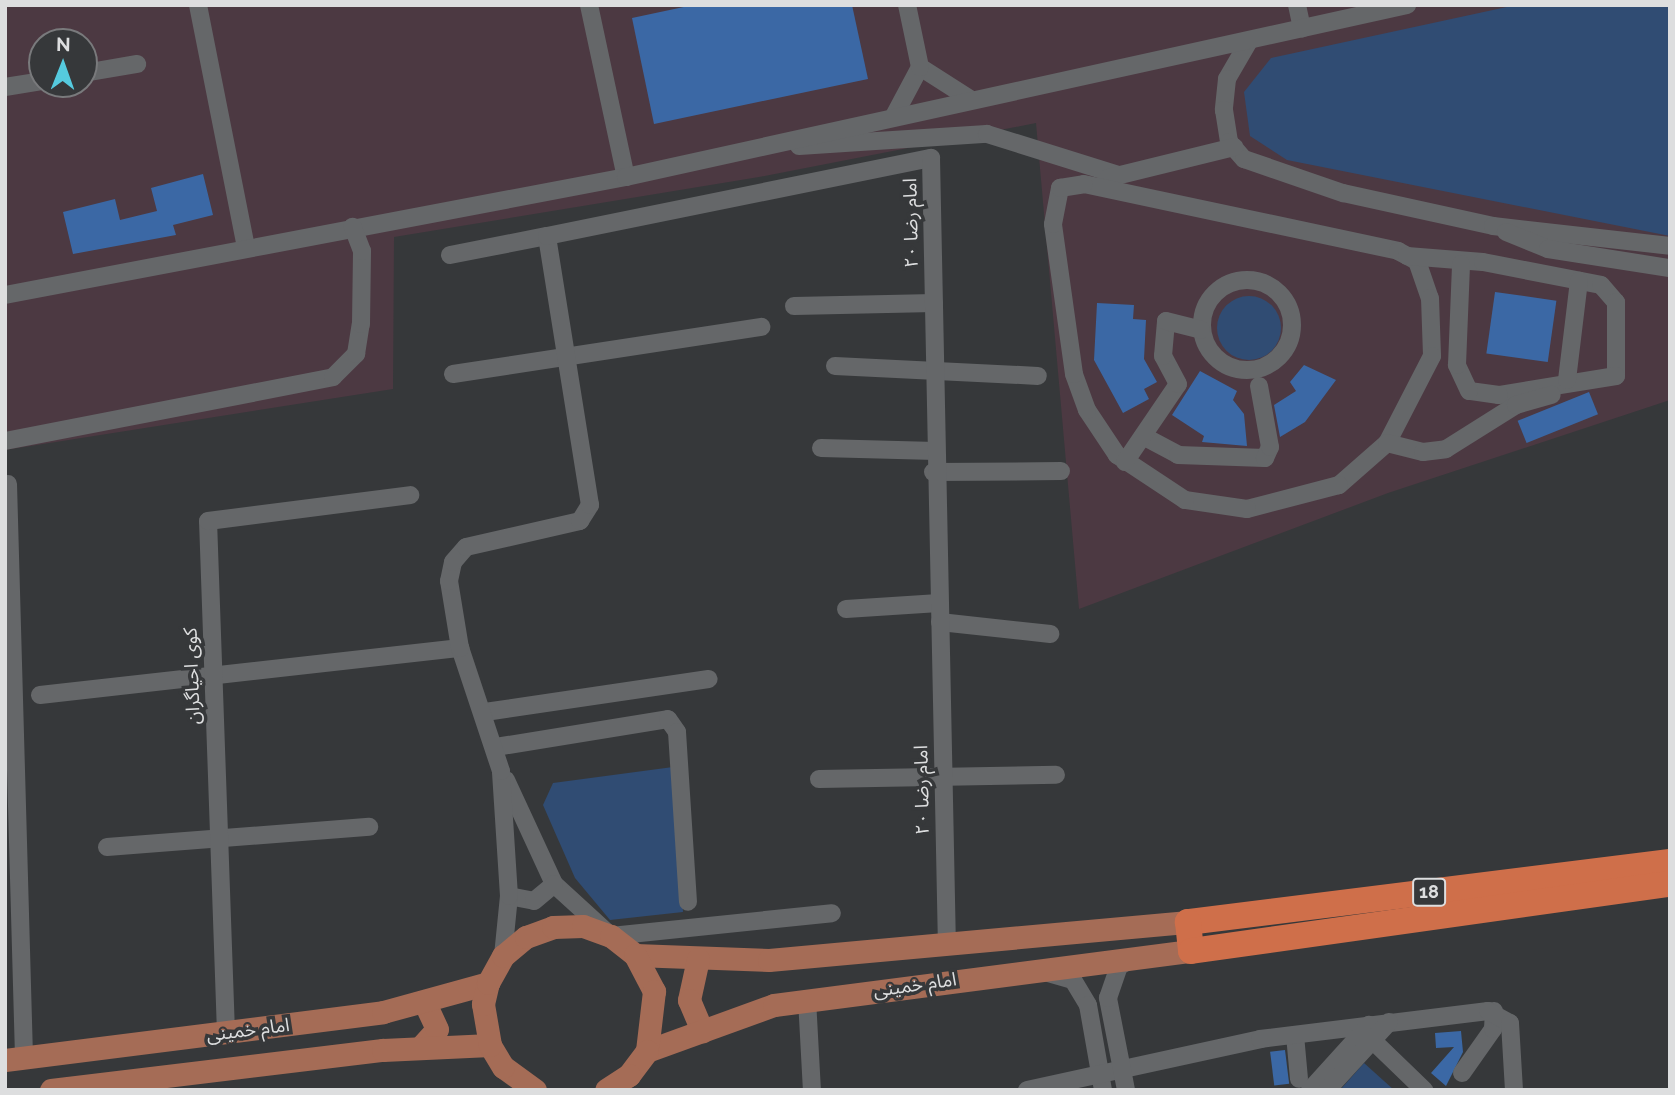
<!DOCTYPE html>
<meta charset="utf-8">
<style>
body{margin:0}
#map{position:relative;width:1675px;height:1095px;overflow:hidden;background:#36383a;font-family:Raleway,"Noto Sans Arabic",sans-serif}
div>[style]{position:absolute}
.industrial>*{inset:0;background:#4c3942}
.green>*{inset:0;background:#304c73}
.round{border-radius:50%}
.building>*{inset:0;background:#3b68a5;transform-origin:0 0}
.minor>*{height:18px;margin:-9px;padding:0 9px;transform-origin:9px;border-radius:9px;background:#656769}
.minor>.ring{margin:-9px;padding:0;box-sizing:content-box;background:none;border:18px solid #656769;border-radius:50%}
.major>*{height:23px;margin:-11.5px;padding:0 11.5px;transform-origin:11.5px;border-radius:11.5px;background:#a56c56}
.highway>*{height:26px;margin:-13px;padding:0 13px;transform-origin:13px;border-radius:13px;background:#cf6f4a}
span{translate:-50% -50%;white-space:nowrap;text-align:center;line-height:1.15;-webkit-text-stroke:7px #36383a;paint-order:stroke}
.shield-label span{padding:2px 5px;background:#36383a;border:2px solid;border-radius:5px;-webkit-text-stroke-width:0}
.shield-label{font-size:18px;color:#dddedf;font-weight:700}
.street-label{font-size:19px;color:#dddedf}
.frame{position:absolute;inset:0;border:7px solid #dddedf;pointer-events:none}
.north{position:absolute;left:28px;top:28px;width:70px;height:70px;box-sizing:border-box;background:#36383a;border:2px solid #797a7c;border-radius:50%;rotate:1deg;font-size:19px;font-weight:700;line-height:28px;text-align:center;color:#dddedf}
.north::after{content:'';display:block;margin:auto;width:24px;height:32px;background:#55cade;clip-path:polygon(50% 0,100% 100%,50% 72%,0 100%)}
</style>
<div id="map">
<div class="industrial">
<div style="clip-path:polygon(evenodd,5px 5px,1670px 5px,1670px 400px,1388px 493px,1079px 609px,1036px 123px,759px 177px,394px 237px,393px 389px,5px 450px,5px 5px,42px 42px,84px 42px,84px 84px,42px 84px,42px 42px)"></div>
</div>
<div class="green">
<div style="clip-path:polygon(1516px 5px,1670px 5px,1670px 236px,1287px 160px,1250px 136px,1244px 92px,1271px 58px)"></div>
<div class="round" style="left:1217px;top:296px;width:64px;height:64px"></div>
<div style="clip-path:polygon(673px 767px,683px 912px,610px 920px,575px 878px,543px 805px,553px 783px)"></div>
<div style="clip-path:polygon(1364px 1063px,1394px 1090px,1340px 1090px)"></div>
</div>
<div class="building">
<div style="clip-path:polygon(693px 5px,852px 5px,868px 79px,654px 124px,632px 18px)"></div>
<div style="clip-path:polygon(203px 174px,213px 215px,173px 225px,176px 235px,73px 254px,63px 212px,115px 199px,120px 220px,157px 211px,151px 188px)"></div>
<div style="left:1495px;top:292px;width:62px;height:62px;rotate:8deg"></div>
<div style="clip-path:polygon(1097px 303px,1134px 305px,1133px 319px,1146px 320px,1144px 359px,1157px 382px,1144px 389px,1149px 399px,1123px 413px,1094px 360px)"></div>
<div style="clip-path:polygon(1304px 365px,1336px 380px,1305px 422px,1280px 437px,1274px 405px,1296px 391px,1290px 382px)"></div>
<div style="clip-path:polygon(1200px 371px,1237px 391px,1233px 400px,1244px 414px,1247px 446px,1202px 442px,1204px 436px,1172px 415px)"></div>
<div style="left:1589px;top:392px;width:24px;height:77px;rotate:68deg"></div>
<div style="clip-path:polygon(1461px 1031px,1463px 1052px,1446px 1086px,1431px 1073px,1454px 1047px,1436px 1048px,1435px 1033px)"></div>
<div style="left:1285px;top:1050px;width:34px;height:15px;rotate:83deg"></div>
</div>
<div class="minor">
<div style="left:198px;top:5px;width:247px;rotate:78.8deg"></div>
<div style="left:589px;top:5px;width:176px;rotate:77.9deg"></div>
<div style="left:1297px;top:5px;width:24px;rotate:78deg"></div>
<div style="left:1249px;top:41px;width:44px;rotate:120.1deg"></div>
<div style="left:1227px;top:79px;width:31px;rotate:96deg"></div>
<div style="left:1224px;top:110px;width:32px;rotate:81deg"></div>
<div style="left:1229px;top:142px;width:23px;rotate:49deg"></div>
<div style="left:1244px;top:159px;width:105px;rotate:19deg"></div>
<div style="left:1343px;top:193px;width:154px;rotate:12.4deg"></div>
<div style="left:1493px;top:226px;width:178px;rotate:6.4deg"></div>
<div style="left:920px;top:67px;width:59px;rotate:32.6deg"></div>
<div style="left:84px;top:73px;width:54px;rotate:-9.6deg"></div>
<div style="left:5px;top:87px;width:37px;rotate:-9deg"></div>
<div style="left:894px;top:116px;width:55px;rotate:-62deg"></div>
<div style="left:920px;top:67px;width:63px;rotate:-101.8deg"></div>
<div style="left:799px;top:146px;width:188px;rotate:-3.7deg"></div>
<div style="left:987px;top:134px;width:138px;rotate:17.3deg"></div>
<div style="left:1108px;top:178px;width:130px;rotate:-13.8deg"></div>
<div style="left:1084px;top:184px;width:321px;rotate:12deg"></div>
<div style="left:1398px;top:251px;width:21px;rotate:28deg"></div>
<div style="left:1417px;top:261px;width:39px;rotate:71deg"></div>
<div style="left:1430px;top:298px;width:58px;rotate:88deg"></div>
<div style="left:1432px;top:356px;width:98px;rotate:117.3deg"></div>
<div style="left:1387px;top:443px;width:64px;rotate:138.8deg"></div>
<div style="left:1339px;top:485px;width:95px;rotate:165.4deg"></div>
<div style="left:1247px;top:509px;width:63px;rotate:-171.7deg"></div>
<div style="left:1185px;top:500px;width:82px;rotate:-146.5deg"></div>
<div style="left:1117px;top:455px;width:54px;rotate:-123.7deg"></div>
<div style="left:1087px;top:410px;width:38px;rotate:-110deg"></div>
<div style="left:1074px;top:374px;width:151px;rotate:-98deg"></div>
<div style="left:1053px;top:224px;width:37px;rotate:-79deg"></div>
<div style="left:1060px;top:188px;width:24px;rotate:-9deg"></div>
<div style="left:1506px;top:232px;width:45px;rotate:22deg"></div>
<div style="left:1548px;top:249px;width:123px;rotate:8.9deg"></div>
<div style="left:450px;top:255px;width:99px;rotate:-11.1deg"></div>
<div style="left:1407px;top:256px;width:76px;rotate:4.5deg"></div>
<div style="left:1483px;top:262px;width:120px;rotate:11deg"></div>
<div style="left:1601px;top:285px;width:23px;rotate:49deg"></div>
<div style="left:1616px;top:302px;width:74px;rotate:90deg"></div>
<div style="left:1616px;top:376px;width:119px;rotate:170.8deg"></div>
<div style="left:1499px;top:395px;width:30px;rotate:-172deg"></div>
<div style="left:1469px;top:391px;width:29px;rotate:-115deg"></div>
<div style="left:1457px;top:365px;width:101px;rotate:-87.7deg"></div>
<div class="ring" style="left:1202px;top:280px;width:72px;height:72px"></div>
<div style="left:5px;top:295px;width:632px;rotate:-10.76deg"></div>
<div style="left:626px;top:177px;width:800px;rotate:-12.42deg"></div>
<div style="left:794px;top:306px;width:140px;rotate:-1.2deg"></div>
<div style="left:835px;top:366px;width:203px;rotate:2.8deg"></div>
<div style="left:453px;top:374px;width:312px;rotate:-8.7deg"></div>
<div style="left:1567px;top:380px;width:100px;rotate:-83.1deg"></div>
<div style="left:1143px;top:436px;width:40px;rotate:28deg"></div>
<div style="left:1178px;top:455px;width:87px;rotate:2deg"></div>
<div style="left:1265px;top:458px;width:12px;rotate:-66deg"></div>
<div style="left:1270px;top:447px;width:62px;rotate:-100.2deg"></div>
<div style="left:5px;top:441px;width:334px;rotate:-11deg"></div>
<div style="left:333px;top:377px;width:33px;rotate:-45deg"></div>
<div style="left:356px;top:354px;width:30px;rotate:-81deg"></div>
<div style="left:361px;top:324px;width:73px;rotate:-89.2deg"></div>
<div style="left:362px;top:251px;width:26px;rotate:-111deg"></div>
<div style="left:1387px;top:443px;width:37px;rotate:14deg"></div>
<div style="left:1423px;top:452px;width:23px;rotate:-7deg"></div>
<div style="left:1446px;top:449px;width:83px;rotate:-32.2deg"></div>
<div style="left:1516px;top:405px;width:37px;rotate:-16deg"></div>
<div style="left:821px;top:448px;width:115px;rotate:1.5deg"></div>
<div style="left:1125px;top:462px;width:94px;rotate:-55.8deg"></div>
<div style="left:1178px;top:384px;width:32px;rotate:-118deg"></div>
<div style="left:1163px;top:356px;width:35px;rotate:-85deg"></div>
<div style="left:1166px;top:321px;width:36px;rotate:14deg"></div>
<div style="left:933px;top:472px;width:128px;rotate:-0.4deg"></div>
<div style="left:8px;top:484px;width:574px;rotate:88.4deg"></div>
<div style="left:846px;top:609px;width:93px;rotate:-3.7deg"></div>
<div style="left:940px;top:622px;width:111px;rotate:6.2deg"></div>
<div style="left:40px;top:695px;width:423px;rotate:-6.4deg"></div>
<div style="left:485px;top:712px;width:226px;rotate:-8.4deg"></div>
<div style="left:496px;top:747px;width:174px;rotate:-9.2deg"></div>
<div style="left:668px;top:719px;width:16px;rotate:55deg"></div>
<div style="left:677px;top:732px;width:170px;rotate:86.3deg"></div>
<div style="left:819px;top:779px;width:237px;rotate:-1deg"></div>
<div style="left:506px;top:780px;width:115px;rotate:65.2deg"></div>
<div style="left:554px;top:884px;width:77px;rotate:42.4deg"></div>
<div style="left:611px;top:936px;width:222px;rotate:-5.9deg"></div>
<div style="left:107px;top:847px;width:263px;rotate:-4.4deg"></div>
<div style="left:509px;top:896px;width:25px;rotate:11deg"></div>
<div style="left:534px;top:901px;width:26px;rotate:-40deg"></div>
<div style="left:503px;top:956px;width:60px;rotate:-84.3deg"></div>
<div style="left:509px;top:896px;width:125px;rotate:-93.7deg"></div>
<div style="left:501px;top:771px;width:130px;rotate:-108.4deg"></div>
<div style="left:460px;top:648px;width:68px;rotate:-99.3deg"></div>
<div style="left:449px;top:581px;width:19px;rotate:-78deg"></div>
<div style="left:453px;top:562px;width:20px;rotate:-49deg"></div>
<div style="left:466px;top:547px;width:117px;rotate:-12.8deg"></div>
<div style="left:580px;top:521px;width:19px;rotate:-58deg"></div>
<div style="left:590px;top:505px;width:272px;rotate:-99.1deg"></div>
<div style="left:547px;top:236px;width:392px;rotate:-11.5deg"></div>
<div style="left:931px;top:158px;width:787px;rotate:88.84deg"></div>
<div style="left:1045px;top:972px;width:29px;rotate:16deg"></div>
<div style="left:1073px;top:980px;width:29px;rotate:59deg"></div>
<div style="left:1088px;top:1005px;width:86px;rotate:80deg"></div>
<div style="left:807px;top:999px;width:91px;rotate:86.9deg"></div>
<div style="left:226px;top:1033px;width:512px;rotate:-92.01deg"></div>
<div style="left:208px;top:521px;width:204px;rotate:-7.3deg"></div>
<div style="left:1366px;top:1034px;width:81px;rotate:44deg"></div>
<div style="left:1295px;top:1035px;width:44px;rotate:84.8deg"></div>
<div style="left:1462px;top:1073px;width:54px;rotate:-54.8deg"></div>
<div style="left:1493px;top:1029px;width:18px;rotate:-87deg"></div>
<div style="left:1027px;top:1090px;width:239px;rotate:-12.3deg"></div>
<div style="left:1260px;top:1039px;width:230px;rotate:-7deg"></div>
<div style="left:1488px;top:1011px;width:25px;rotate:29deg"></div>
<div style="left:1510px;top:1023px;width:67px;rotate:86.6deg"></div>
<div style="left:1126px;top:1090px;width:94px;rotate:-101.1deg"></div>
<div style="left:1108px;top:998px;width:34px;rotate:-71deg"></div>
<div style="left:1119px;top:966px;width:15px;rotate:-28deg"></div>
<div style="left:1310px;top:1090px;width:88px;rotate:-47.8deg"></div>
<div style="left:1327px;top:1090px;width:92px;rotate:-47.6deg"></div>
</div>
<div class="major">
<div style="left:635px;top:955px;width:134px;rotate:2.1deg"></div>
<div style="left:769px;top:960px;width:421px;rotate:-5.2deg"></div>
<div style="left:698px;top:959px;width:42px;rotate:102.4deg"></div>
<div style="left:689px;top:1000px;width:34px;rotate:67deg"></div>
<div style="left:420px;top:1048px;width:25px;rotate:-48deg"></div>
<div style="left:437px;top:1029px;width:29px;rotate:-115deg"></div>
<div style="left:647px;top:1051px;width:135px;rotate:-19.9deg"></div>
<div style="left:774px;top:1005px;width:420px;rotate:-7.4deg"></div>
<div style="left:5px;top:1060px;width:381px;rotate:-7.2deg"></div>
<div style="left:383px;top:1012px;width:109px;rotate:-15.4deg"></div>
<div style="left:51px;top:1090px;width:334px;rotate:-6.9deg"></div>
<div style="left:383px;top:1050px;width:107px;rotate:-2.7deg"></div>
<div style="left:535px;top:1090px;width:39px;rotate:-144deg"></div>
<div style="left:503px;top:1067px;width:26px;rotate:-121deg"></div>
<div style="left:490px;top:1045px;width:42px;rotate:-99.7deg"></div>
<div style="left:483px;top:1004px;width:22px;rotate:-77deg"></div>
<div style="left:488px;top:983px;width:31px;rotate:-61deg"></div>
<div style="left:503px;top:956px;width:30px;rotate:-40deg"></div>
<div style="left:526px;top:937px;width:29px;rotate:-20deg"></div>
<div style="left:553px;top:927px;width:30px;rotate:-2deg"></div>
<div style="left:583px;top:926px;width:30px;rotate:20deg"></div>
<div style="left:611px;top:936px;width:31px;rotate:38deg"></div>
<div style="left:635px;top:955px;width:41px;rotate:62.2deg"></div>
<div style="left:654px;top:991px;width:60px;rotate:96.7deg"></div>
<div style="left:647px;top:1051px;width:30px;rotate:127deg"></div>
<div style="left:629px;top:1075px;width:27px;rotate:147deg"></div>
</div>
<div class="highway">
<div style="left:1670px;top:862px;width:486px;rotate:172.9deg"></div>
<div style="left:1188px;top:922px;width:29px;rotate:84deg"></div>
<div style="left:1191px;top:951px;width:484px;rotate:-8deg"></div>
</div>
<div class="shield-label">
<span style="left:1429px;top:892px">18</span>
</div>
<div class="street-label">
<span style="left:911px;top:223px;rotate:-91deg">امام رضا ۲۰</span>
<span style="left:192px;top:676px;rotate:-92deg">کوی احیاگران</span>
<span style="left:922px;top:790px;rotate:-91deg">امام رضا ۲۰</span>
<span style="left:915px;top:985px;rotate:-8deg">امام خمینی</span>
<span style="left:248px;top:1030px;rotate:-7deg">امام خمینی</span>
</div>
<div class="frame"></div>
<div class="north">N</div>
</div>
